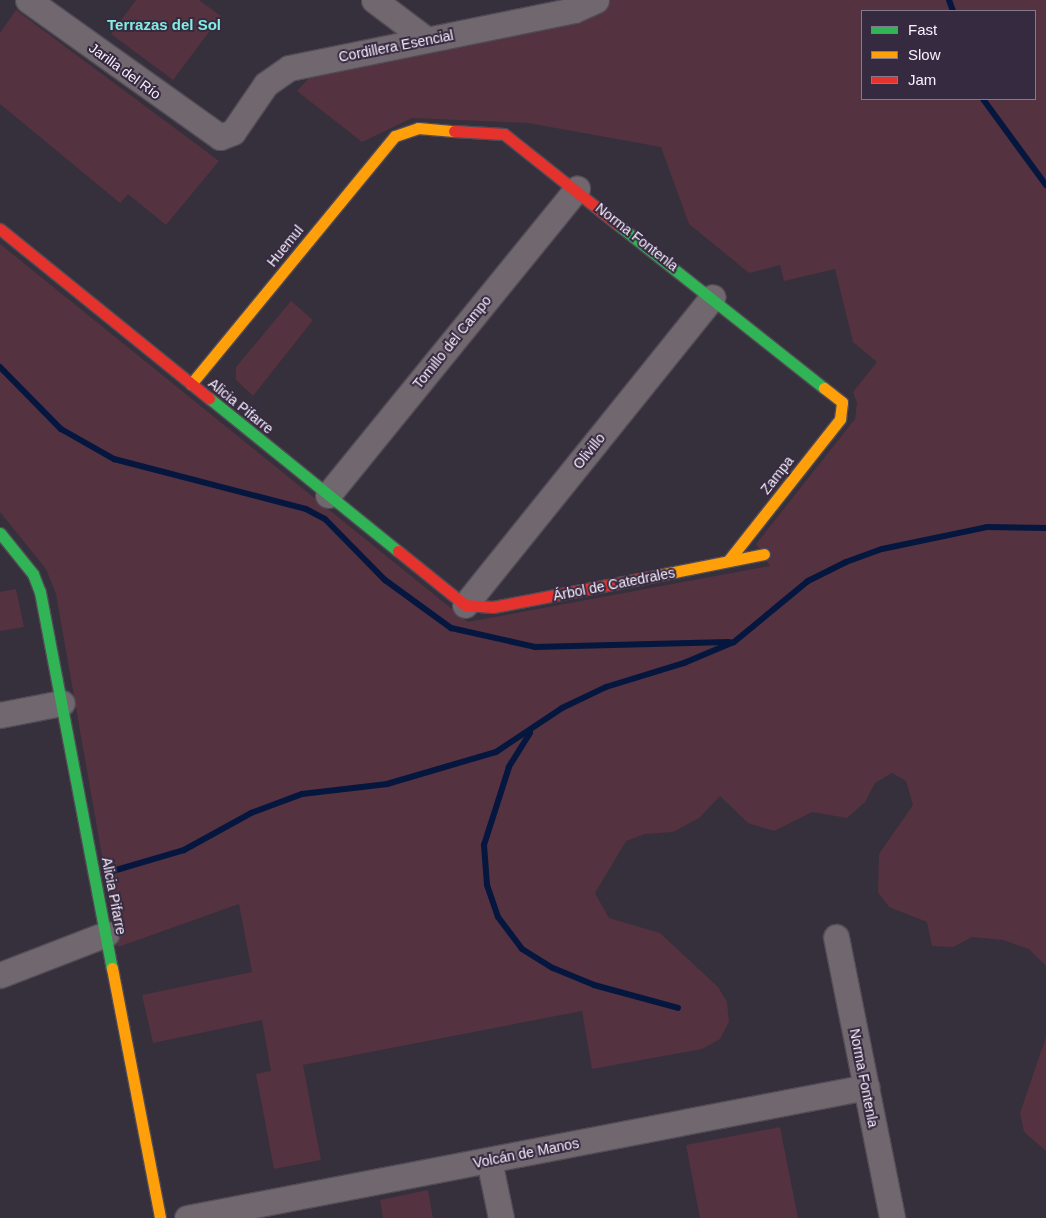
<!DOCTYPE html>
<meta charset="utf-8">
<style>
body{margin:0}
#map{position:relative;width:1046px;height:1218px;overflow:hidden;background:#362f3c;font-family:Arial,sans-serif}
div>[style]{position:absolute}
.green>*{inset:0;background:#55323f}
.stream>*{height:6px;margin:-3px;padding:0 3px;transform-origin:3px;border-radius:3px;background:#05173f}
.roads{filter:drop-shadow(1px 0 #514b56) drop-shadow(-1px 0 #514b56) drop-shadow(0 1px #514b56) drop-shadow(0 -1px #514b56)}
.street>*{height:25px;margin:-12.5px;padding:0 12.5px;transform-origin:12.5px;border-radius:12.5px;background:#70676f}
.fast>*{height:11px;margin:-5.5px;padding:0 5.5px;transform-origin:5.5px;border-radius:5.5px;background:#30b455}
.slow>*{height:11px;margin:-5.5px;padding:0 5.5px;transform-origin:5.5px;border-radius:5.5px;background:#ff9f0a}
.jam>*{height:11px;margin:-5.5px;padding:0 5.5px;transform-origin:5.5px;border-radius:5.5px;background:#e5322d}
span{translate:-50% -50%;white-space:nowrap;text-align:center;line-height:1.15;-webkit-text-stroke:4px #362a41;paint-order:stroke}
.street-label{font-size:14px;color:#f8f1fe}
.neighbourhood-label{font-size:15px;color:#84edde;font-weight:700}
.legend{position:absolute;left:861px;top:10px;width:175px;height:90px;box-sizing:border-box;background:#362a41;border:1px solid #847a8d;margin:0;padding:6px 9px;list-style:none;font-size:15px;color:#f8f1fe}
.legend li{display:flex;align-items:center;gap:10px;height:25px}
.legend b{width:25px;border:1px solid #847a8d}
</style>
<div id="map">
<div class="green">
<div style="clip-path:polygon(136px 0,199px 0,221px 16px,173px 80px,111px 34px)"></div>
<div style="clip-path:polygon(evenodd,608px 0,1046px 0,1046px 966px,1029px 949px,1003px 940px,972px 937px,953px 947px,932px 946px,927px 922px,889px 907px,878px 892px,879px 854px,913px 805px,906px 781px,892px 773px,875px 783px,865px 802px,847px 818px,812px 812px,774px 831px,748px 823px,720px 796px,699px 818px,673px 832px,645px 834px,626px 841px,595px 893px,609px 918px,660px 933px,718px 987px,727px 1002px,729px 1022px,720px 1039px,702px 1049px,592px 1069px,582px 1011px,303px 1065px,321px 1160px,274px 1169px,256px 1074px,271px 1071px,262px 1020px,153px 1043px,142px 995px,252px 972px,239px 904px,118px 947px,56px 594px,46px 569px,0 512px,0 244px,468px 622px,770px 566px,756px 544px,855px 419px,857px 403px,853px 392px,877px 362px,853px 342px,835px 269px,784px 281px,780px 265px,749px 273px,689px 224px,661px 147px,528px 123px,412px 118px,362px 142px,297px 91px,310px 77px,592px 17px,608px 0,862px 11px,1035px 11px,1035px 99px,862px 99px,862px 11px)"></div>
<div style="clip-path:polygon(16px 10px,219px 161px,166px 225px,128px 194px,120px 203px,0 104px,0 33px)"></div>
<div style="clip-path:polygon(291px 301px,313px 320px,253px 396px,236px 380px,236px 367px)"></div>
<div style="clip-path:polygon(16px 589px,24px 627px,0 631px,0 592px)"></div>
<div style="clip-path:polygon(1046px 1037px,1046px 1151px,1024px 1132px,1020px 1113px)"></div>
<div style="clip-path:polygon(780px 1127px,798px 1218px,700px 1218px,686px 1145px)"></div>
<div style="clip-path:polygon(428px 1190px,433px 1218px,383px 1218px,380px 1200px)"></div>
</div>
<div class="stream">
<div style="left:949px;top:0;width:12px;rotate:70deg"></div>
<div style="left:983px;top:99px;width:107px;rotate:53.8deg"></div>
<div style="left:0;top:367px;width:87px;rotate:45.5deg"></div>
<div style="left:61px;top:429px;width:61px;rotate:29.5deg"></div>
<div style="left:114px;top:459px;width:198px;rotate:14.6deg"></div>
<div style="left:306px;top:509px;width:21px;rotate:28deg"></div>
<div style="left:325px;top:519px;width:86px;rotate:45.5deg"></div>
<div style="left:385px;top:580px;width:82px;rotate:36deg"></div>
<div style="left:451px;top:628px;width:86px;rotate:12.7deg"></div>
<div style="left:535px;top:647px;width:194px;rotate:-1.5deg"></div>
<div style="left:530px;top:733px;width:40px;rotate:122deg"></div>
<div style="left:509px;top:767px;width:82px;rotate:107.8deg"></div>
<div style="left:484px;top:845px;width:40px;rotate:85.7deg"></div>
<div style="left:487px;top:885px;width:34px;rotate:71deg"></div>
<div style="left:498px;top:917px;width:40px;rotate:53deg"></div>
<div style="left:522px;top:949px;width:36px;rotate:32deg"></div>
<div style="left:553px;top:968px;width:44px;rotate:22.5deg"></div>
<div style="left:594px;top:985px;width:87px;rotate:15.3deg"></div>
<div style="left:106px;top:873px;width:81px;rotate:-16.4deg"></div>
<div style="left:184px;top:850px;width:77px;rotate:-28.9deg"></div>
<div style="left:251px;top:813px;width:54px;rotate:-20.4deg"></div>
<div style="left:302px;top:794px;width:86px;rotate:-6.7deg"></div>
<div style="left:387px;top:784px;width:114px;rotate:-16.4deg"></div>
<div style="left:496px;top:752px;width:79px;rotate:-33.7deg"></div>
<div style="left:562px;top:708px;width:49px;rotate:-25.5deg"></div>
<div style="left:606px;top:687px;width:82px;rotate:-17.1deg"></div>
<div style="left:684px;top:663px;width:54px;rotate:-22.8deg"></div>
<div style="left:734px;top:642px;width:96px;rotate:-39.5deg"></div>
<div style="left:808px;top:581px;width:42px;rotate:-26.6deg"></div>
<div style="left:846px;top:562px;width:38px;rotate:-20deg"></div>
<div style="left:882px;top:549px;width:107px;rotate:-11.8deg"></div>
<div style="left:987px;top:527px;width:59px;rotate:1deg"></div>
</div>
<div class="roads">
<div class="street">
<div style="left:28px;top:0;width:236px;rotate:35.5deg"></div>
<div style="left:220px;top:137px;width:14px;rotate:-21deg"></div>
<div style="left:233px;top:132px;width:58px;rotate:-55.5deg"></div>
<div style="left:266px;top:84px;width:28px;rotate:-35deg"></div>
<div style="left:289px;top:68px;width:291px;rotate:-11.5deg"></div>
<div style="left:574px;top:10px;width:24px;rotate:-24deg"></div>
<div style="left:374px;top:0;width:66px;rotate:37deg"></div>
<div style="left:328px;top:495px;width:395px;rotate:-50.9deg"></div>
<div style="left:465px;top:605px;width:395px;rotate:-51.2deg"></div>
<div style="left:0;top:715px;width:63px;rotate:-11deg"></div>
<div style="left:836px;top:937px;width:287px;rotate:78.7deg"></div>
<div style="left:0;top:975px;width:114px;rotate:-21.1deg"></div>
<div style="left:489px;top:1160px;width:59px;rotate:78.3deg"></div>
<div style="left:187px;top:1218px;width:692px;rotate:-10.92deg"></div>
</div>
<div class="fast">
<div style="left:617px;top:224px;width:264px;rotate:38.4deg"></div>
<div style="left:209px;top:398px;width:243px;rotate:39deg"></div>
<div style="left:0;top:533px;width:53px;rotate:51.2deg"></div>
<div style="left:33px;top:574px;width:19px;rotate:69deg"></div>
<div style="left:40px;top:592px;width:383px;rotate:79.2deg"></div>
</div>
<div class="slow">
<div style="left:191px;top:384px;width:321px;rotate:-50.6deg"></div>
<div style="left:395px;top:136px;width:24px;rotate:-19deg"></div>
<div style="left:418px;top:128px;width:36px;rotate:5deg"></div>
<div style="left:728px;top:561px;width:181px;rotate:-51.7deg"></div>
<div style="left:840px;top:419px;width:17px;rotate:-83deg"></div>
<div style="left:842px;top:402px;width:23px;rotate:-142deg"></div>
<div style="left:659px;top:575px;width:107px;rotate:-11.3deg"></div>
<div style="left:112px;top:968px;width:255px;rotate:79.1deg"></div>
</div>
<div class="jam">
<div style="left:454px;top:131px;width:50px;rotate:3.4deg"></div>
<div style="left:504px;top:134px;width:144px;rotate:38.5deg"></div>
<div style="left:0;top:229px;width:269px;rotate:39deg"></div>
<div style="left:398px;top:551px;width:86px;rotate:38.9deg"></div>
<div style="left:465px;top:605px;width:28px;rotate:4deg"></div>
<div style="left:493px;top:607px;width:169px;rotate:-10.9deg"></div>
</div>
</div>
<div class="street-label">
<span style="left:396px;top:46px;rotate:-11deg">Cordillera Esencial</span>
<span style="left:125px;top:71px;rotate:36deg">Jarilla del Río</span>
<span style="left:637px;top:237px;rotate:38deg">Norma Fontenla</span>
<span style="left:285px;top:246px;rotate:-51deg">Huemul</span>
<span style="left:452px;top:342px;rotate:-51deg">Tomillo del Campo</span>
<span style="left:241px;top:406px;rotate:39deg">Alicia Pifarre</span>
<span style="left:589px;top:451px;rotate:-51deg">Olivillo</span>
<span style="left:777px;top:475px;rotate:-52deg">Zampa</span>
<span style="left:614px;top:584px;rotate:-11deg">Árbol de Catedrales</span>
<span style="left:114px;top:896px;rotate:79deg">Alicia Pifarre</span>
<span style="left:864px;top:1078px;rotate:79deg">Norma Fontenla</span>
<span style="left:526px;top:1153px;rotate:-11deg">Volcán de Manos</span>
</div>
<div class="neighbourhood-label">
<span style="left:164px;top:25px">Terrazas del Sol</span>
</div>
<ul class="legend">
<li><b style="height:6px;background:#30b455"></b>Fast</li>
<li><b style="height:6px;background:#ff9f0a"></b>Slow</li>
<li><b style="height:6px;background:#e5322d"></b>Jam</li>
</ul>
</div>
